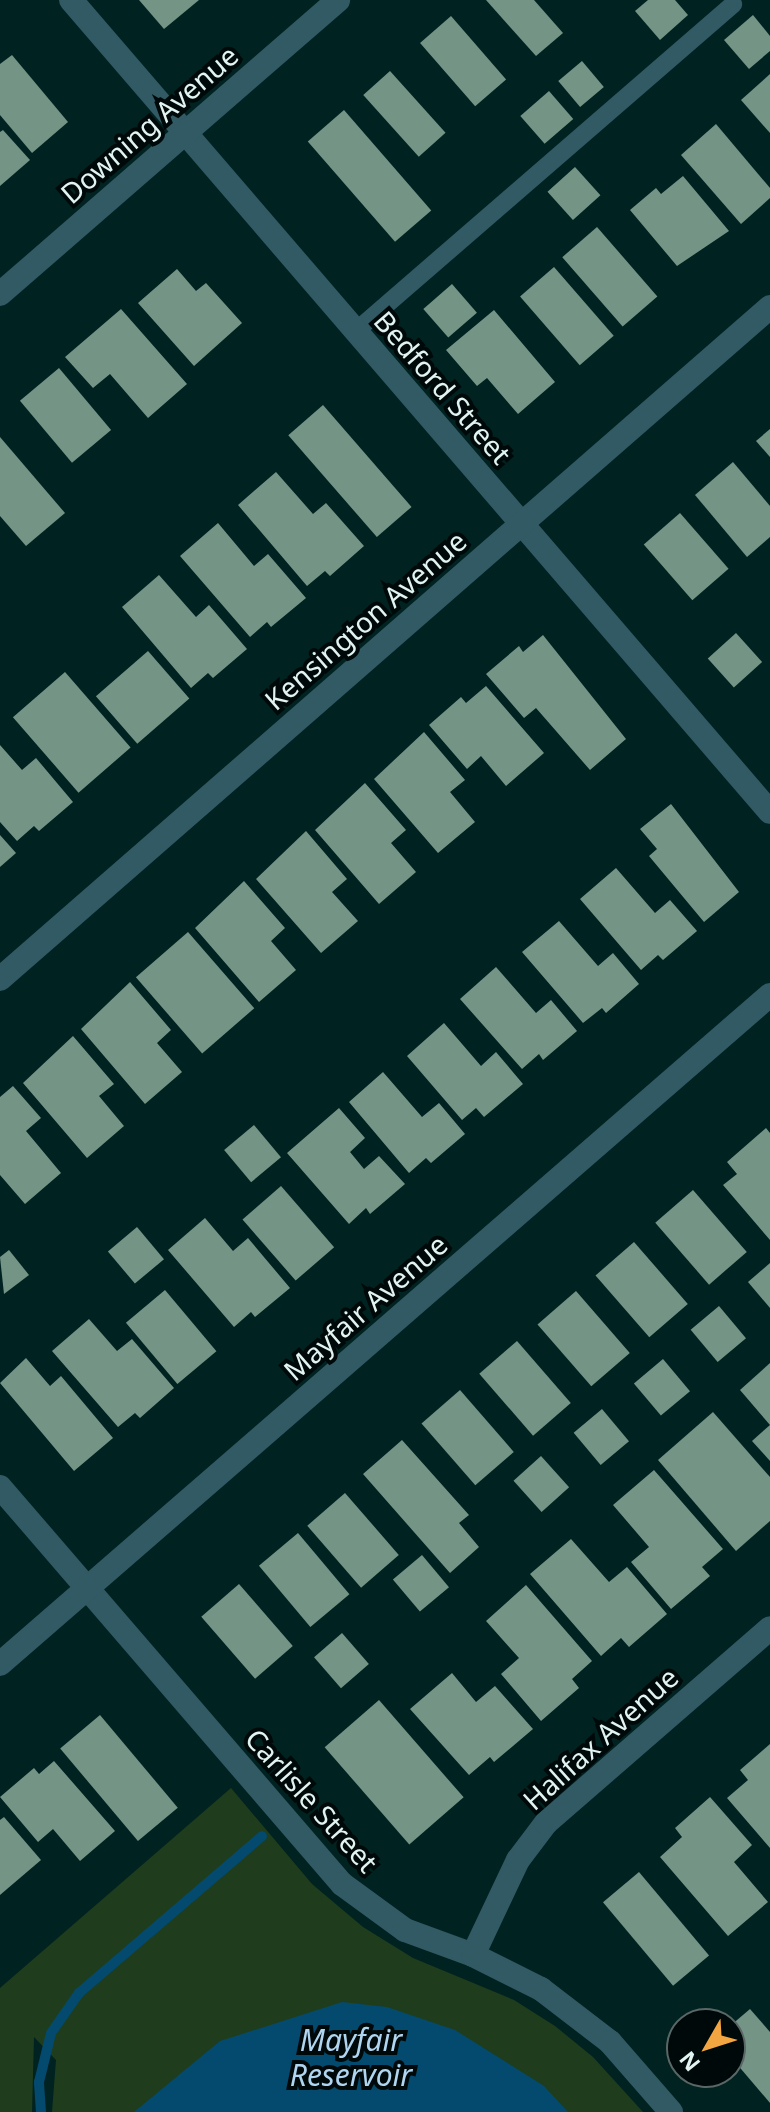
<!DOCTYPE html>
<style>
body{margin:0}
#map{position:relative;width:770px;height:2112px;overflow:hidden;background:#002321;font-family:"Noto Sans",sans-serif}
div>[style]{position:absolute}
.green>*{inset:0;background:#1f3d1c}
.water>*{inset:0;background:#034a6e}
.stream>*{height:10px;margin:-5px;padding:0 5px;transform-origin:5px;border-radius:5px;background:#034a6e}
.building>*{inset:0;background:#749486;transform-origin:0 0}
.lane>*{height:18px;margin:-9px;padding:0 9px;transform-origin:9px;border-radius:9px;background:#315a64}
.street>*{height:24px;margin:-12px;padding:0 12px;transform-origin:12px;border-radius:12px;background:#315a64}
span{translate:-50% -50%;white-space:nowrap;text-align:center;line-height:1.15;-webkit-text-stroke:8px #000909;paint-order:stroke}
.street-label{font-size:28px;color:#e1f4f2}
.water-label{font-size:30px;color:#afd5f0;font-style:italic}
.north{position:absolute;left:666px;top:2008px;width:80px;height:80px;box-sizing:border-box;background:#000909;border:2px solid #5a6766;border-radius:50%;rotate:231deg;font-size:22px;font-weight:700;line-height:32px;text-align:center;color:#e1f4f2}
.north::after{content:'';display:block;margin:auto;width:28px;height:36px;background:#f2a541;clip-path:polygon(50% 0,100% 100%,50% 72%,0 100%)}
</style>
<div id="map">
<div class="green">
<div style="clip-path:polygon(231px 1788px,312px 1884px,363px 1927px,413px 1958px,514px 2000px,555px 2026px,593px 2057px,643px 2112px,52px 2112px,56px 2060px,34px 2037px,32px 2112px,0 2112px,0 1988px)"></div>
</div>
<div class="water">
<div style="clip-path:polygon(342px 2002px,387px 2007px,455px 2030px,544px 2086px,568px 2112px,134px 2112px,220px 2041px)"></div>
</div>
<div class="stream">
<div style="left:41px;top:2112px;width:30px;rotate:-94deg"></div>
<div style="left:39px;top:2082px;width:50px;rotate:-76.2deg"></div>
<div style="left:51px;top:2033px;width:49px;rotate:-55deg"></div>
<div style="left:79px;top:1993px;width:241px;rotate:-40.6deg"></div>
</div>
<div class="building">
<div style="clip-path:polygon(139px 0,199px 0,164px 29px)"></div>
<div style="clip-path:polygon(486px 0,534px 0,563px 33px,536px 56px)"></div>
<div style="clip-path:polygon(648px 0,675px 0,688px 15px,660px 40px,635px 11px)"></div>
<div style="clip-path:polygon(753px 15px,770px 36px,770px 51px,749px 69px,724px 40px)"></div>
<div style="left:451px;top:16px;width:84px;height:41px;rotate:49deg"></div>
<div style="clip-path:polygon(12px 55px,68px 122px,32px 153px,0 115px,0 64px)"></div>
<div style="left:582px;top:61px;width:34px;height:31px;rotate:50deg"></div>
<div style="left:390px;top:71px;width:83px;height:36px;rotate:48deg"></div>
<div style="clip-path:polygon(770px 74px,770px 133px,741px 100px)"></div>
<div style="left:549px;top:91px;width:37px;height:38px;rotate:49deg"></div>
<div style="left:344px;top:110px;width:133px;height:48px;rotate:49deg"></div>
<div style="clip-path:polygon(716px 124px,770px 188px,770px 198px,741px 224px,681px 155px)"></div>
<div style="clip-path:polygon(3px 130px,30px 160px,0 186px,0 132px)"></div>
<div style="left:575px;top:167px;width:38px;height:37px;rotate:48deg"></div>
<div style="clip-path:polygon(683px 176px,729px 231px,677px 266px,630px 210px,656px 188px,661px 194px)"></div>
<div style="left:597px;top:227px;width:92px;height:46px;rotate:49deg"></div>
<div style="left:554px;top:267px;width:91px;height:45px;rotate:49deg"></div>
<div style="clip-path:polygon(177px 269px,196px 291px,206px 283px,242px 323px,194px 366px,138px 303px)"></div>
<div style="left:452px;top:284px;width:38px;height:38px;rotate:49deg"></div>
<div style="clip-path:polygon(121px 309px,187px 384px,148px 418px,110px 374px,93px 388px,65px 357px)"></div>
<div style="clip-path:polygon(494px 310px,555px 382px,518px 414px,487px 378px,477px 386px,446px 350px)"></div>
<div style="left:59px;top:368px;width:81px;height:51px;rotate:50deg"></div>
<div style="left:323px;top:405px;width:135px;height:46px;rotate:49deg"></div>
<div style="clip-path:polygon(770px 429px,770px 457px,756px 441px)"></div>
<div style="clip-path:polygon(0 437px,65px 513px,26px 546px,0 516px)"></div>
<div style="clip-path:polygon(733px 462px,770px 506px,770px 537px,747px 557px,695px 495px)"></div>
<div style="clip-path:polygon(276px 472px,313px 514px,326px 503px,364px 546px,330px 576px,325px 571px,307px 586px,238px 505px)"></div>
<div style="left:680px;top:513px;width:74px;height:48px;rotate:49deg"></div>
<div style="clip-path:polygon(218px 523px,254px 566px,268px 554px,306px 598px,271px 627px,267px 622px,250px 637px,180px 556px)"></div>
<div style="clip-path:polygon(159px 575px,196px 617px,209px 605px,247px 649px,213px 678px,208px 673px,191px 688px,122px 607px)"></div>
<div style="left:736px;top:633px;width:39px;height:38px;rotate:48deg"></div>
<div style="clip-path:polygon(543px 635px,626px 739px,590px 770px,536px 708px,524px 718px,486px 674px,519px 646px,523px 652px)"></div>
<div style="left:148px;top:651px;width:63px;height:69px;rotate:49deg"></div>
<div style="left:65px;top:672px;width:100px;height:69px;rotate:49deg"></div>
<div style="clip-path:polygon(486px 686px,544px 753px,506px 786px,481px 756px,467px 769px,429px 725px,461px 697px,466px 703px)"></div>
<div style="clip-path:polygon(424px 732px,465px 780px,450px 792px,475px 822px,438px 853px,374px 779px)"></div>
<div style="clip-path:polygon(0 745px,22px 770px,36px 758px,73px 802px,39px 831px,34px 826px,17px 841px,0 822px)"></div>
<div style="clip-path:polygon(365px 783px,406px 830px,391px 843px,416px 872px,379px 904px,315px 830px)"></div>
<div style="clip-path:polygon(671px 804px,739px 892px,704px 922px,649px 856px,657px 849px,640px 829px)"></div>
<div style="clip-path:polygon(306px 831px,347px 879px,332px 892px,358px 921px,321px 953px,256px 879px)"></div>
<div style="clip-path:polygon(0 835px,16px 853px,0 867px)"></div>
<div style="clip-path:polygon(616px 868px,655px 913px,670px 900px,697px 931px,663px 960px,658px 955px,641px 970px,580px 899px)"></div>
<div style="clip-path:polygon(244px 881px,285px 928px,271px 941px,296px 970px,259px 1002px,195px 928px)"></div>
<div style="clip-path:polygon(559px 921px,598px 966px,613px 953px,639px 984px,606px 1013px,602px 1008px,583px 1023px,522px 952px)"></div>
<div style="left:188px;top:932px;width:101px;height:69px;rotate:49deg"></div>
<div style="clip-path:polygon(496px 967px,536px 1013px,551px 1000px,577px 1031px,543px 1060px,539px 1054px,522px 1069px,460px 999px)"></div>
<div style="clip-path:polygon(130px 982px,171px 1030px,157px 1043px,182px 1072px,145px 1104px,81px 1029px)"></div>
<div style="clip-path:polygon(444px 1023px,481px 1066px,496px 1052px,523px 1084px,484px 1117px,476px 1108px,462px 1120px,407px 1056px)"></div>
<div style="clip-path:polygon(73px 1036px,114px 1084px,99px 1096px,124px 1126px,87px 1158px,23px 1083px)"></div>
<div style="clip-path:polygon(383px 1072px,422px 1117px,439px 1103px,465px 1134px,431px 1163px,426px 1158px,409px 1173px,349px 1102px)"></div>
<div style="clip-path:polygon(13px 1086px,41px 1118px,26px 1131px,61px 1173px,25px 1204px,0 1175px,0 1097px)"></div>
<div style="clip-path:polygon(339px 1108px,365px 1138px,350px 1152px,364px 1169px,379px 1156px,405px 1184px,370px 1214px,366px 1208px,349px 1224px,287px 1153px)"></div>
<div style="left:254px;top:1125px;width:42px;height:39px;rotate:50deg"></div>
<div style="clip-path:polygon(766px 1128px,770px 1133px,770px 1240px,723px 1185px,737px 1174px,727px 1162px)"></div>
<div style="left:281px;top:1186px;width:81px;height:51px;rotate:49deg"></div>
<div style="left:693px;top:1190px;width:82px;height:50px;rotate:49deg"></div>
<div style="clip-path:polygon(205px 1218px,233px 1251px,248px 1238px,290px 1288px,255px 1317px,251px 1312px,234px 1327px,168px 1250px)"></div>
<div style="left:137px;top:1227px;width:42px;height:38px;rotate:50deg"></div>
<div style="left:634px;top:1242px;width:82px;height:51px;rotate:49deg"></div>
<div style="clip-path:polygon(9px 1250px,29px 1275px,4px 1294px,0 1257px)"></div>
<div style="clip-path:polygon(770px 1263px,770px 1308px,748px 1282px)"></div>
<div style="left:165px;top:1290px;width:80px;height:51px;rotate:50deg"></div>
<div style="left:576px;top:1291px;width:82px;height:51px;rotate:49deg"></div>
<div style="left:719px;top:1306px;width:42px;height:37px;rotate:50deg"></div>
<div style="clip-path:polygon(89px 1319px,117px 1351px,132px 1339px,174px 1388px,140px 1418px,135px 1413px,118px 1427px,52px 1351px)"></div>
<div style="left:517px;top:1341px;width:82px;height:50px;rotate:49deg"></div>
<div style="clip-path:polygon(26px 1358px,50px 1386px,61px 1376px,113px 1438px,74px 1471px,0 1383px)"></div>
<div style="left:663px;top:1359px;width:42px;height:38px;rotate:50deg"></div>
<div style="clip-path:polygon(770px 1363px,770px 1425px,740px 1390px)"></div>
<div style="left:460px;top:1390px;width:82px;height:51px;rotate:49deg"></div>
<div style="left:602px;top:1409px;width:42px;height:37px;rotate:50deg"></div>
<div style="clip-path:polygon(713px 1412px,770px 1477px,770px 1521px,736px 1551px,658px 1460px)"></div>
<div style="clip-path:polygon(770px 1425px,770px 1461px,752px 1441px)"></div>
<div style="clip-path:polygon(402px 1440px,469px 1515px,459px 1523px,479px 1547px,450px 1573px,363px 1474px)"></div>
<div style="left:541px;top:1456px;width:42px;height:37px;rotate:48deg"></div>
<div style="clip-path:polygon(654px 1470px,723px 1549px,702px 1567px,710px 1576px,671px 1609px,631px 1562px,649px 1547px,613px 1505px)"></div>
<div style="left:345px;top:1493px;width:82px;height:50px;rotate:49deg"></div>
<div style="left:298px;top:1533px;width:80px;height:51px;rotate:50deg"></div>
<div style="clip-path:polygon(571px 1539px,609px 1582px,627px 1567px,667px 1614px,629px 1647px,621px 1638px,601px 1656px,530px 1574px)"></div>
<div style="left:422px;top:1555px;width:42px;height:38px;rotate:50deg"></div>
<div style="left:239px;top:1584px;width:82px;height:50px;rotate:49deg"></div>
<div style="clip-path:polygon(526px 1585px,592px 1661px,572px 1679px,579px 1688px,541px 1721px,501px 1674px,519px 1658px,486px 1621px)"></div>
<div style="left:342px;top:1633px;width:41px;height:37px;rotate:49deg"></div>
<div style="clip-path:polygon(452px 1673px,476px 1702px,495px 1686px,533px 1729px,494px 1762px,490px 1757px,469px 1775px,410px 1709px)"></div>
<div style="left:379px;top:1700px;width:129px;height:72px;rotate:49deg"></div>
<div style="left:100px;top:1715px;width:121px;height:52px;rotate:50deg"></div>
<div style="clip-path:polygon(770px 1744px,770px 1848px,727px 1798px,748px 1780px,740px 1770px)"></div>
<div style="clip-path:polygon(54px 1761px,115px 1831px,80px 1861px,53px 1829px,38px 1842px,0 1797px,34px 1768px,39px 1774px)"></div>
<div style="clip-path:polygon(710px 1797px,752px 1845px,734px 1862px,768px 1902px,728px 1936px,660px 1857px,682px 1837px,675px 1828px)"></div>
<div style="clip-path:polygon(4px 1817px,41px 1860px,0 1895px,0 1820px)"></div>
<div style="left:639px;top:1872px;width:109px;height:47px;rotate:50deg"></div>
<div style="clip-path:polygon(750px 2009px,770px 2032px,770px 2103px,730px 2056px,730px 2026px)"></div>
</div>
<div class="lane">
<div style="left:356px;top:331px;width:499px;rotate:-40.9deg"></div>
</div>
<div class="street">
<div style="left:71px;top:0;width:1071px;rotate:49.28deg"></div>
<div style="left:0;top:294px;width:448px;rotate:-41deg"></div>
<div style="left:0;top:979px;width:1022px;rotate:-41.11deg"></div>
<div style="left:0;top:1487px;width:524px;rotate:49.26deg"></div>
<div style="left:342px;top:1884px;width:78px;rotate:36.1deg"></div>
<div style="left:405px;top:1930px;width:72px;rotate:20.2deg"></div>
<div style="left:473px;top:1955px;width:76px;rotate:26.6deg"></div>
<div style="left:541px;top:1989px;width:87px;rotate:37.5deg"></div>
<div style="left:610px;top:2042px;width:93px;rotate:48.9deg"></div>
<div style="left:0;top:1664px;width:1020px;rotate:-40.99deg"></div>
<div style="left:473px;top:1955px;width:105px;rotate:-64.7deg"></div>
<div style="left:518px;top:1860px;width:46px;rotate:-52.9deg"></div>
<div style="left:546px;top:1823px;width:297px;rotate:-41deg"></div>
</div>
<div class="street-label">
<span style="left:149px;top:124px;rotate:-41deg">Downing Avenue</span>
<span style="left:443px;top:387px;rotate:49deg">Bedford Street</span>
<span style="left:365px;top:620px;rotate:-41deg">Kensington Avenue</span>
<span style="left:365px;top:1307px;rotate:-41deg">Mayfair Avenue</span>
<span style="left:600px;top:1738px;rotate:-42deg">Halifax Avenue</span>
<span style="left:312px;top:1800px;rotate:48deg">Carlisle Street</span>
</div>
<div class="water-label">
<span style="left:351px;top:2057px">Mayfair<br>Reservoir</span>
</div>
<div class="north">N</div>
</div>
